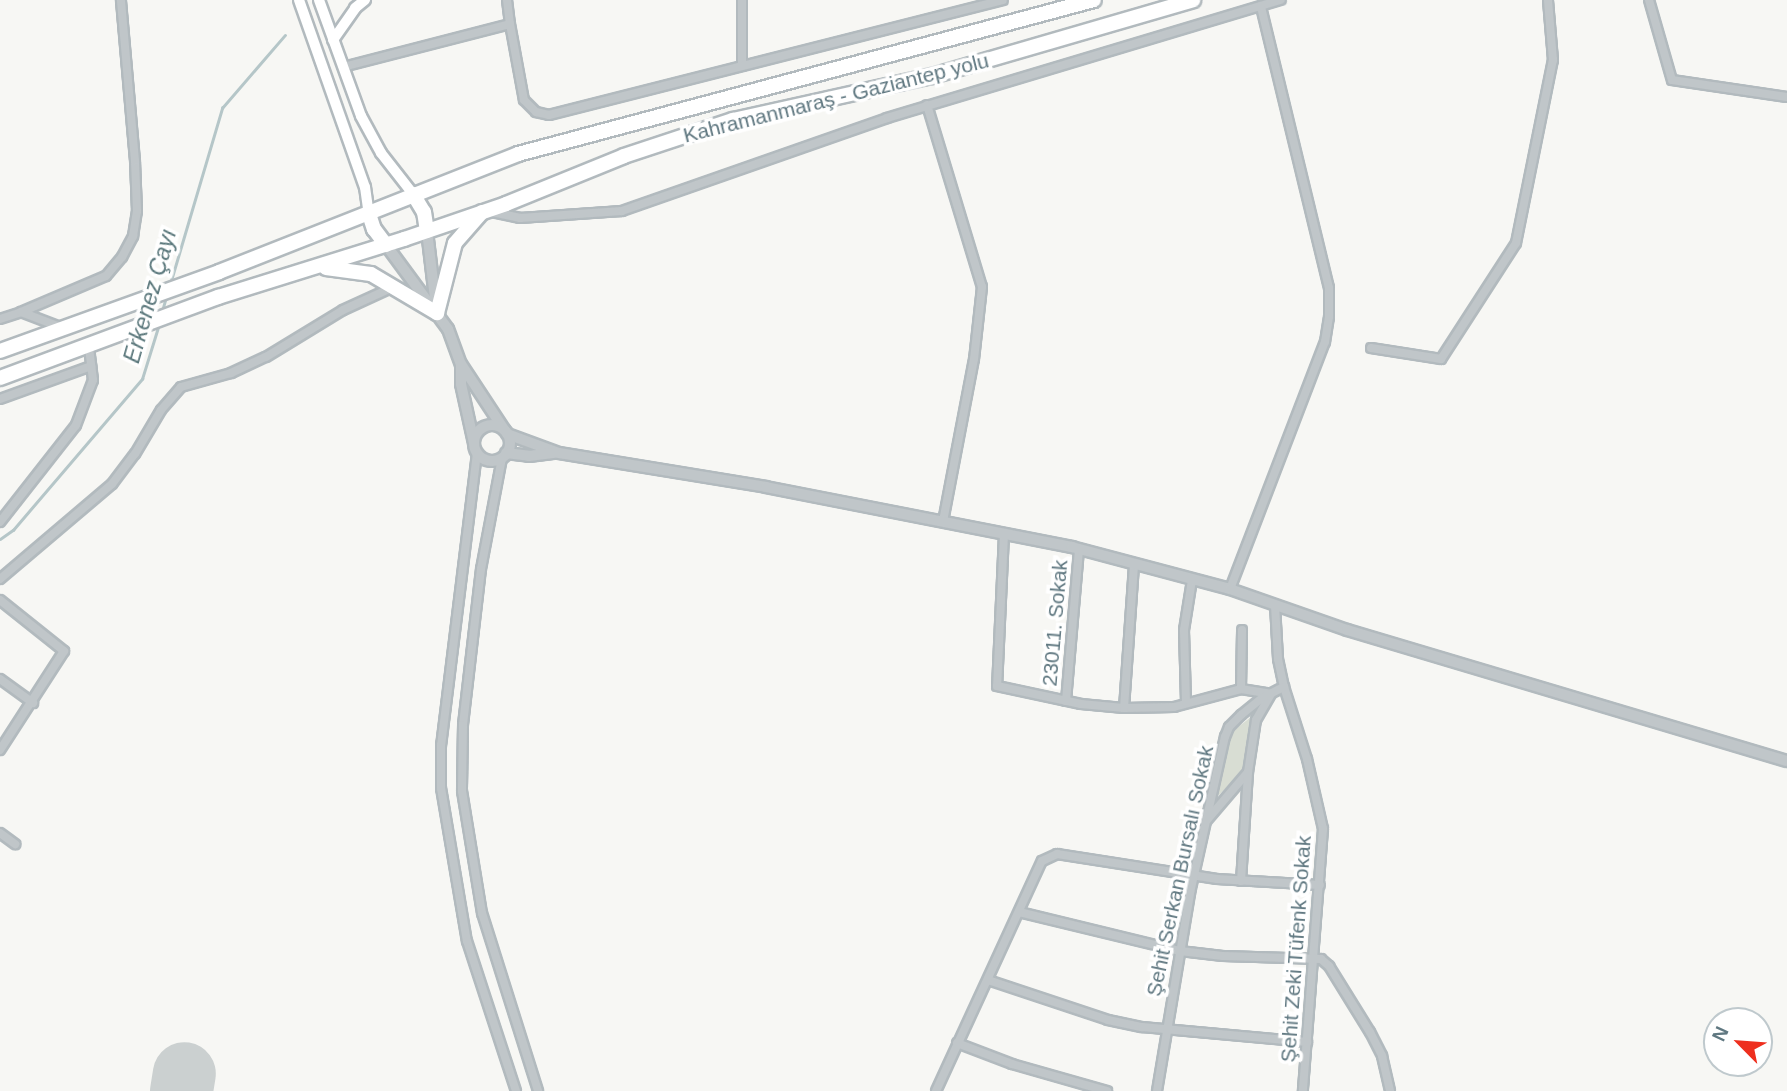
<!DOCTYPE html>
<meta charset="utf-8">
<style>
body{margin:0}
#map{position:relative;width:1787px;height:1091px;overflow:hidden;background:#f7f7f4;font-family:Arial,sans-serif}
div>[style]{position:absolute}
.green>*{inset:0;background:#d8ddd3}
.stream>*{height:2.5px;margin:-1.25px;padding:0 1.25px;transform-origin:1.25px;border-radius:1.25px;background:#b5c6c8}
.runway>*{height:63px;margin:-31.5px;padding:0 31.5px;transform-origin:31.5px;border-radius:31.5px;background:#cbd0d0}
.roads{filter:drop-shadow(2px 0 #b2babe) drop-shadow(-2px 0 #b2babe) drop-shadow(0 2px #b2babe) drop-shadow(0 -2px #b2babe)}
.minor>*{height:8px;margin:-4px;padding:0 4px;transform-origin:4px;border-radius:4px;background:#c0c6c9}
.tertiary>*{height:10px;margin:-5px;padding:0 5px;transform-origin:5px;border-radius:5px;background:#c0c6c9}
.tertiary>.ring{margin:-5px;padding:0;box-sizing:content-box;background:none;border:10px solid #c0c6c9;border-radius:50%}
.secondary>*{height:10px;margin:-5px;padding:0 5px;transform-origin:5px;border-radius:5px;background:#fff}
.trunk>*{height:14px;margin:-7px;padding:0 7px;transform-origin:7px;border-radius:7px;background:#fff}
span{translate:-50% -50%;white-space:nowrap;text-align:center;line-height:1.15;-webkit-text-stroke:7px #fff;paint-order:stroke}
.street-label{font-size:21px;color:#607881}
.water-label{font-size:23px;color:#5b787c;font-style:italic}
.north{position:absolute;left:1703px;top:1007px;width:70px;height:70px;box-sizing:border-box;background:#fff;border:2px solid #bfc9cd;border-radius:50%;rotate:295deg;font-size:19px;font-weight:700;line-height:28px;text-align:center;color:#607881}
.north::after{content:'';display:block;margin:auto;width:24px;height:32px;background:#ee2f1e;clip-path:polygon(50% 0,100% 100%,50% 72%,0 100%)}
</style>
<div id="map">
<div class="green">
<div style="clip-path:polygon(1252px 716px,1247px 762px,1242px 772px,1217px 797px,1232px 732px)"></div>
</div>
<div class="stream">
<div style="left:170px;top:284px;width:184px;rotate:-73.5deg"></div>
<div style="left:222px;top:108px;width:96px;rotate:-49.2deg"></div>
<div style="left:162px;top:311px;width:15px;rotate:-74deg"></div>
<div style="left:0;top:539px;width:16px;rotate:-35deg"></div>
<div style="left:13px;top:530px;width:199px;rotate:-49.5deg"></div>
<div style="left:142px;top:379px;width:58px;rotate:-72.8deg"></div>
</div>
<div class="runway">
<div style="left:181px;top:1091px;width:18px;rotate:-81deg"></div>
</div>
<div class="roads">
<div class="minor">
<div style="left:507px;top:0;width:24px;rotate:83deg"></div>
<div style="left:742px;top:0;width:66px;rotate:90deg"></div>
<div style="left:1649px;top:0;width:83px;rotate:74deg"></div>
<div style="left:1672px;top:80px;width:116px;rotate:8.4deg"></div>
<div style="left:343px;top:67px;width:172px;rotate:-14.4deg"></div>
<div style="left:510px;top:24px;width:77px;rotate:79.6deg"></div>
<div style="left:524px;top:100px;width:17px;rotate:45deg"></div>
<div style="left:536px;top:112px;width:13px;rotate:13deg"></div>
<div style="left:549px;top:115px;width:468px;rotate:-14.2deg"></div>
<div style="left:927px;top:105px;width:190px;rotate:73.2deg"></div>
<div style="left:982px;top:287px;width:72px;rotate:96.3deg"></div>
<div style="left:974px;top:359px;width:166px;rotate:100.8deg"></div>
<div style="left:492px;top:212px;width:29px;rotate:12deg"></div>
<div style="left:520px;top:218px;width:102px;rotate:-3.9deg"></div>
<div style="left:622px;top:211px;width:281px;rotate:-19.3deg"></div>
<div style="left:887px;top:118px;width:411px;rotate:-16.7deg"></div>
<div style="left:21px;top:312px;width:92px;rotate:-23deg"></div>
<div style="left:106px;top:276px;width:25px;rotate:-50deg"></div>
<div style="left:122px;top:257px;width:24px;rotate:-62deg"></div>
<div style="left:133px;top:236px;width:25px;rotate:-81deg"></div>
<div style="left:137px;top:211px;width:50px;rotate:-92.3deg"></div>
<div style="left:135px;top:161px;width:162px;rotate:-95deg"></div>
<div style="left:0;top:319px;width:22px;rotate:-18deg"></div>
<div style="left:21px;top:312px;width:42px;rotate:21deg"></div>
<div style="left:1371px;top:348px;width:71px;rotate:8.9deg"></div>
<div style="left:1441px;top:359px;width:138px;rotate:-57.1deg"></div>
<div style="left:1516px;top:243px;width:187px;rotate:-78.6deg"></div>
<div style="left:1553px;top:60px;width:60px;rotate:-94.8deg"></div>
<div style="left:0;top:399px;width:97px;rotate:-19.9deg"></div>
<div style="left:477px;top:453px;width:294px;rotate:97deg"></div>
<div style="left:441px;top:745px;width:43px;rotate:90deg"></div>
<div style="left:441px;top:788px;width:155px;rotate:80.4deg"></div>
<div style="left:467px;top:941px;width:158px;rotate:71.9deg"></div>
<div style="left:502px;top:458px;width:113px;rotate:100.7deg"></div>
<div style="left:481px;top:569px;width:157px;rotate:96.6deg"></div>
<div style="left:463px;top:725px;width:66px;rotate:90.9deg"></div>
<div style="left:462px;top:791px;width:124px;rotate:80.7deg"></div>
<div style="left:482px;top:913px;width:187px;rotate:72.5deg"></div>
<div style="left:0;top:522px;width:123px;rotate:-51.9deg"></div>
<div style="left:76px;top:425px;width:48px;rotate:-69.3deg"></div>
<div style="left:93px;top:380px;width:35px;rotate:-97deg"></div>
<div style="left:1004px;top:534px;width:152px;rotate:92.6deg"></div>
<div style="left:997px;top:686px;width:86px;rotate:12.1deg"></div>
<div style="left:1081px;top:704px;width:43px;rotate:5.3deg"></div>
<div style="left:1124px;top:708px;width:50px;rotate:-1.1deg"></div>
<div style="left:1174px;top:707px;width:69px;rotate:-15deg"></div>
<div style="left:1241px;top:689px;width:30px;rotate:9deg"></div>
<div style="left:1271px;top:694px;width:30px;rotate:120deg"></div>
<div style="left:1256px;top:720px;width:53px;rotate:98.7deg"></div>
<div style="left:1248px;top:772px;width:63px;rotate:130.5deg"></div>
<div style="left:0;top:579px;width:147px;rotate:-40.3deg"></div>
<div style="left:112px;top:484px;width:38px;rotate:-53deg"></div>
<div style="left:135px;top:454px;width:51px;rotate:-59.4deg"></div>
<div style="left:161px;top:410px;width:30px;rotate:-49deg"></div>
<div style="left:181px;top:387px;width:52px;rotate:-15.6deg"></div>
<div style="left:231px;top:373px;width:38px;rotate:-25deg"></div>
<div style="left:266px;top:357px;width:90px;rotate:-31.4deg"></div>
<div style="left:343px;top:310px;width:55px;rotate:-24.7deg"></div>
<div style="left:1230px;top:589px;width:265px;rotate:-69deg"></div>
<div style="left:1325px;top:342px;width:25px;rotate:-81deg"></div>
<div style="left:1329px;top:317px;width:29px;rotate:-90deg"></div>
<div style="left:1329px;top:288px;width:290px;rotate:-103.6deg"></div>
<div style="left:0;top:600px;width:82px;rotate:38.6deg"></div>
<div style="left:64px;top:651px;width:118px;rotate:122.9deg"></div>
<div style="left:1275px;top:605px;width:54px;rotate:86.8deg"></div>
<div style="left:1278px;top:659px;width:29px;rotate:78deg"></div>
<div style="left:1284px;top:687px;width:76px;rotate:72.3deg"></div>
<div style="left:1307px;top:759px;width:72px;rotate:77.1deg"></div>
<div style="left:1323px;top:829px;width:263px;rotate:94.4deg"></div>
<div style="left:0;top:679px;width:41px;rotate:36deg"></div>
<div style="left:1241px;top:689px;width:59px;rotate:-89deg"></div>
<div style="left:1066px;top:701px;width:153px;rotate:-85.1deg"></div>
<div style="left:1186px;top:702px;width:72px;rotate:-91.6deg"></div>
<div style="left:1184px;top:630px;width:51px;rotate:-80.9deg"></div>
<div style="left:1124px;top:708px;width:144px;rotate:-86deg"></div>
<div style="left:0;top:833px;width:19px;rotate:36deg"></div>
<div style="left:1241px;top:881px;width:109px;rotate:-86.3deg"></div>
<div style="left:1019px;top:912px;width:166px;rotate:13.6deg"></div>
<div style="left:1180px;top:951px;width:43px;rotate:6.6deg"></div>
<div style="left:1223px;top:956px;width:98px;rotate:1.8deg"></div>
<div style="left:1321px;top:959px;width:11px;rotate:41deg"></div>
<div style="left:1329px;top:966px;width:78px;rotate:58.2deg"></div>
<div style="left:1370px;top:1032px;width:27px;rotate:63deg"></div>
<div style="left:1382px;top:1056px;width:36px;rotate:77deg"></div>
<div style="left:988px;top:980px;width:126px;rotate:18.4deg"></div>
<div style="left:1108px;top:1020px;width:35px;rotate:12deg"></div>
<div style="left:1142px;top:1027px;width:166px;rotate:5.2deg"></div>
<div style="left:957px;top:1043px;width:59px;rotate:20.9deg"></div>
<div style="left:1012px;top:1064px;width:99px;rotate:15.9deg"></div>
<div style="left:936px;top:1091px;width:253px;rotate:-65.3deg"></div>
<div style="left:1042px;top:861px;width:17px;rotate:-25deg"></div>
<div style="left:1057px;top:854px;width:162px;rotate:8.9deg"></div>
<div style="left:1217px;top:879px;width:103px;rotate:3.3deg"></div>
<div style="left:1157px;top:1091px;width:201px;rotate:-80.5deg"></div>
<div style="left:1190px;top:893px;width:160px;rotate:-77.4deg"></div>
<div style="left:1225px;top:737px;width:11px;rotate:-68deg"></div>
<div style="left:1229px;top:727px;width:17px;rotate:-45deg"></div>
<div style="left:1241px;top:715px;width:27px;rotate:-39deg"></div>
<div style="left:1262px;top:698px;width:25px;rotate:-27deg"></div>
</div>
<div class="tertiary">
<div style="left:427px;top:231px;width:76px;rotate:83.2deg"></div>
<div style="left:386px;top:245px;width:104px;rotate:53.6deg"></div>
<div style="left:448px;top:329px;width:37px;rotate:70deg"></div>
<div style="left:461px;top:364px;width:80px;rotate:56.7deg"></div>
<div style="left:461px;top:365px;width:19px;rotate:90deg"></div>
<div style="left:461px;top:384px;width:60px;rotate:77.6deg"></div>
<div class="ring" style="left:474px;top:425px;width:26px;height:26px"></div>
<div style="left:507px;top:434px;width:55px;rotate:20.1deg"></div>
<div style="left:559px;top:453px;width:210px;rotate:9.3deg"></div>
<div style="left:766px;top:487px;width:312px;rotate:11.1deg"></div>
<div style="left:1072px;top:547px;width:163px;rotate:14.9deg"></div>
<div style="left:1230px;top:589px;width:124px;rotate:19.3deg"></div>
<div style="left:1347px;top:630px;width:459px;rotate:16.6deg"></div>
<div style="left:506px;top:453px;width:23px;rotate:7deg"></div>
<div style="left:529px;top:456px;width:26px;rotate:-7deg"></div>
</div>
<div class="secondary">
<div style="left:299px;top:0;width:198px;rotate:70.6deg"></div>
<div style="left:365px;top:187px;width:27px;rotate:82deg"></div>
<div style="left:319px;top:0;width:123px;rotate:70.1deg"></div>
<div style="left:361px;top:116px;width:42px;rotate:61.6deg"></div>
<div style="left:381px;top:153px;width:52px;rotate:52deg"></div>
<div style="left:333px;top:40px;width:39px;rotate:-55deg"></div>
<div style="left:355px;top:8px;width:13px;rotate:-39deg"></div>
</div>
<div class="trunk">
<div style="left:413px;top:194px;width:21px;rotate:59deg"></div>
<div style="left:424px;top:212px;width:19px;rotate:81deg"></div>
<div style="left:369px;top:214px;width:16px;rotate:72deg"></div>
<div style="left:374px;top:229px;width:20px;rotate:53deg"></div>
<div style="left:326px;top:268px;width:45px;rotate:7.6deg"></div>
<div style="left:371px;top:274px;width:77px;rotate:30.6deg"></div>
<div style="left:437px;top:313px;width:72px;rotate:-75.6deg"></div>
<div style="left:455px;top:243px;width:41px;rotate:-48.9deg"></div>
<div style="left:0;top:351px;width:233px;rotate:-19.8deg"></div>
<div style="left:219px;top:272px;width:321px;rotate:-21.5deg"></div>
<div style="left:518px;top:154px;width:596px;rotate:-14.97deg"></div>
<div style="left:0;top:378px;width:233px;rotate:-20.4deg"></div>
<div style="left:218px;top:297px;width:195px;rotate:-17.3deg"></div>
<div style="left:404px;top:239px;width:108px;rotate:-18.9deg"></div>
<div style="left:506px;top:204px;width:127px;rotate:-22.1deg"></div>
<div style="left:624px;top:156px;width:115px;rotate:-18.3deg"></div>
<div style="left:733px;top:120px;width:204px;rotate:-12.5deg"></div>
<div style="left:932px;top:76px;width:272px;rotate:-16.2deg"></div>
</div>
</div>
<div class="street-label">
<span style="left:836px;top:98px;rotate:-14deg">Kahramanmaraş - Gaziantep yolu</span>
<span style="left:1055px;top:623px;rotate:-85deg">23011. Sokak</span>
<span style="left:1180px;top:871px;rotate:-78deg">Şehit Serkan Bursalı Sokak</span>
<span style="left:1296px;top:949px;rotate:-86deg">Şehit Zeki Tüfenk Sokak</span>
</div>
<div class="water-label">
<span style="left:150px;top:296px;rotate:-74deg">Erkenez Çayı</span>
</div>
<div class="north">N</div>
</div>
